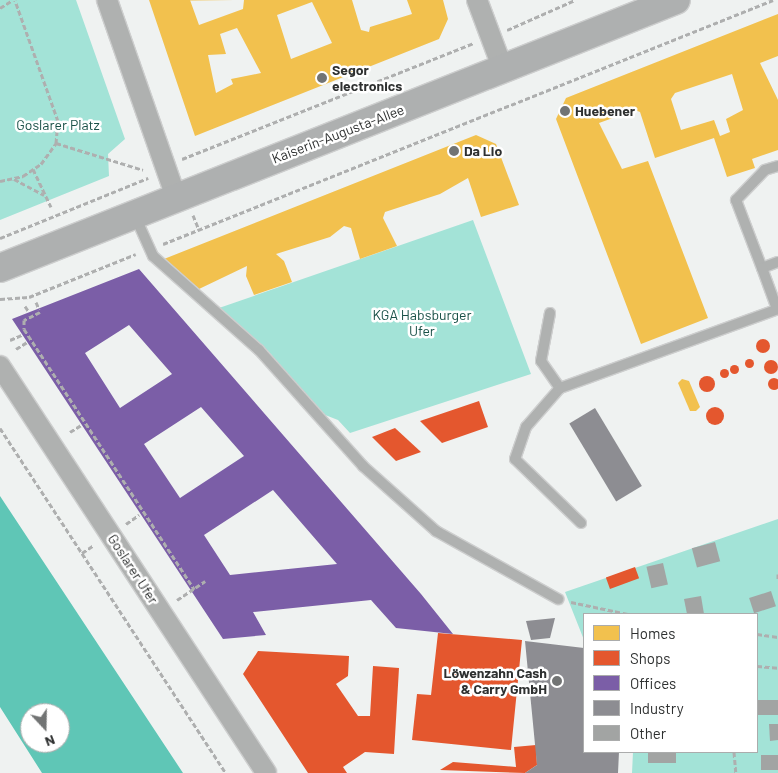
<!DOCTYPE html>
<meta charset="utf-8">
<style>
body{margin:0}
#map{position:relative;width:778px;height:773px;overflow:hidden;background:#eff2f1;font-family:Barlow,sans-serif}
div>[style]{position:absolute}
.green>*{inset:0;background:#a3e3d7}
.water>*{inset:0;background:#5fc6b6}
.homes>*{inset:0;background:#f2c14e}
.shops>*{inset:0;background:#e4572e;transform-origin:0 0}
.round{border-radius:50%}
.offices>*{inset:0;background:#7b5ea7}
.industry>*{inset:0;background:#8d8d92;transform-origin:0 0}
.building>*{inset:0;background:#a2a4a3;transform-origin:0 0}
.path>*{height:3px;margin-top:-1.5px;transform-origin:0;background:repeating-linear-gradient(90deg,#aeafaf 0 5px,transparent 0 7.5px)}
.roads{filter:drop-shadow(1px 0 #cdcece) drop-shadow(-1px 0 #cdcece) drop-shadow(0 1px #cdcece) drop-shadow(0 -1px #cdcece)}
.lane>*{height:10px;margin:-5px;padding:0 5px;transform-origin:5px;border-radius:5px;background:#afb1b0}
.street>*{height:20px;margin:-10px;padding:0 10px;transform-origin:10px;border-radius:10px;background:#afb1b0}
.secondary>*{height:28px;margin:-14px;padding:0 14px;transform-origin:14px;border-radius:14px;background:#aeb0b0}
.dots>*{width:14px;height:14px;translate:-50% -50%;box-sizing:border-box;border:2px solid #fff;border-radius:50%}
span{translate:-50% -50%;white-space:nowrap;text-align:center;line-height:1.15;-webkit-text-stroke:5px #fff;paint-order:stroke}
.poi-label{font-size:14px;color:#2e3030;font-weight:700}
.left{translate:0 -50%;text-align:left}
.right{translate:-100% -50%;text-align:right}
.park-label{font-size:14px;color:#195047}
.street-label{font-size:14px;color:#2e3030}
.legend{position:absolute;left:583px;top:613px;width:175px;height:140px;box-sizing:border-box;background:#fff;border:1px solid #abacac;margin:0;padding:6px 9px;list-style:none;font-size:15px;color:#2e3030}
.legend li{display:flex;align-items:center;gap:10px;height:25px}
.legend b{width:25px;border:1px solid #abacac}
.north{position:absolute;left:20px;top:703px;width:50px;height:50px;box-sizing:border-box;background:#fff;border:1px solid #abacac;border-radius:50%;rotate:159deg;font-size:14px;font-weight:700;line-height:20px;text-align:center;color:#2e3030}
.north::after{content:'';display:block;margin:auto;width:18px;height:22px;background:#727474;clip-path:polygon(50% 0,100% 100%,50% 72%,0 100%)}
</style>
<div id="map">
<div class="green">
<div style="clip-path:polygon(0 0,76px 0,125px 139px,108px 154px,109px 176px,0 220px)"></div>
<div style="clip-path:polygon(473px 220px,531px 374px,350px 433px,338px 420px,320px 413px,269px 352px,219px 308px)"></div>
<div style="clip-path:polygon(778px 519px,778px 773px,632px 773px,633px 752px,757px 752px,757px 614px,584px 614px,584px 640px,565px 592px)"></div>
</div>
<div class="water">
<div style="clip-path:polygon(evenodd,0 496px,183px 773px,42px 773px,0 707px,0 496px,30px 713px,60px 713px,60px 743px,30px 743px,30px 713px)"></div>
</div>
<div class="homes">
<div style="clip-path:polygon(evenodd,149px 0,190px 0,199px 25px,243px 9px,244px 0,352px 0,361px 30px,369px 32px,370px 27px,412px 14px,407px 0,443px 0,448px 19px,439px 39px,195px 136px,149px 0,312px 2px,332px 43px,291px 59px,277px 15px,312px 2px,149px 0,237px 28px,261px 73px,231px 79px,233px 84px,216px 93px,208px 55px,226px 54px,220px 34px,237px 28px)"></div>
<div style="clip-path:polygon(evenodd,778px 14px,778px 56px,760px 63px,778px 100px,778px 150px,752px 159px,755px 168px,727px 177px,714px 138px,655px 158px,640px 112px,635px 110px,599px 123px,622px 169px,648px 161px,708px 318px,641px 344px,556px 119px,566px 98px,778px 14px,732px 74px,743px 110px,726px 119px,730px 132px,720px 136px,714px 120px,681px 130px,671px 99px,675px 93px,732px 74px)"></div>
<div style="clip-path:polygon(476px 135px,496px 144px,519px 205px,481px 217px,468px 178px,440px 194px,385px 212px,383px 218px,397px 246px,360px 259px,351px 228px,344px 226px,330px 237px,276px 254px,284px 261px,292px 282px,254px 295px,246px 276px,247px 266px,199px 289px,164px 259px)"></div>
<div style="clip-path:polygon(682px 379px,689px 381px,700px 407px,696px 411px,690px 411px,678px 383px)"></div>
</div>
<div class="shops">
<div class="round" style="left:756px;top:339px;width:14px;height:14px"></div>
<div class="round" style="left:744.5px;top:358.5px;width:9px;height:9px"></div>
<div class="round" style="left:764px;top:360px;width:14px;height:14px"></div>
<div class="round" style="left:729.5px;top:364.5px;width:9px;height:9px"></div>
<div class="round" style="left:719.5px;top:368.5px;width:9px;height:9px"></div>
<div class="round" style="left:699px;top:376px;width:16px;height:16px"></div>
<div class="round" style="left:768px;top:378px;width:12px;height:12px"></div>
<div style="clip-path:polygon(479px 401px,488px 427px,442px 443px,420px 421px)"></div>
<div class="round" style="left:706px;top:407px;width:18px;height:18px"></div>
<div style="clip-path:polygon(395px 428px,421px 452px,396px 461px,372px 437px)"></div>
<div style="left:635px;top:567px;width:12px;height:31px;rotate:70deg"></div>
<div style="clip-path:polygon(438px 633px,522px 640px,511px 750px,412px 740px,417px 694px,431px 695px)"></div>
<div style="clip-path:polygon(258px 651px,349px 656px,348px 676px,336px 684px,358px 716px,370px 716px,373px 666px,399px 668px,394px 754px,365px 752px,343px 767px,347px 773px,308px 773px,243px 674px)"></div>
<div style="clip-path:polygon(536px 745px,537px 765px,525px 773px,440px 770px,453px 762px,516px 767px,514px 747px)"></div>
</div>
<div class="offices">
<div style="clip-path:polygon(evenodd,139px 269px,421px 594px,453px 634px,396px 628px,371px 600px,253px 612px,266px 635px,223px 639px,12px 319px,139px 269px,129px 325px,172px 374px,120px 408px,85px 353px,129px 325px,139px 269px,201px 407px,244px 456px,180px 498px,144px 444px,201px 407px,139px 269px,273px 490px,337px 564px,230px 575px,204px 535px,273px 490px)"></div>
</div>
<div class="industry">
<div style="left:595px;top:408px;width:91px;height:30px;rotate:59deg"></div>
<div style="clip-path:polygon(555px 618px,550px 638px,531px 640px,526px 621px)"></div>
<div style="clip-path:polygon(525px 641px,584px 648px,584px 752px,619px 752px,618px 773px,525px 773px,537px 765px)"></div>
</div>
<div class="building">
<div style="left:715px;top:542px;width:20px;height:24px;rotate:75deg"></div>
<div style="left:663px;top:563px;width:22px;height:17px;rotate:77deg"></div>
<div style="left:771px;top:591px;width:16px;height:23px;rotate:72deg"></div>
<div style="clip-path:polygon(701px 596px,704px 614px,687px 614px,684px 599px)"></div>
<div style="left:778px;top:700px;width:15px;height:21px;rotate:90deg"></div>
<div style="clip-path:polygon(769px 724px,778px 724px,778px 740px,770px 741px)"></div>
<div style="left:648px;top:752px;width:28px;height:11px"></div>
<div style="left:778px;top:755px;width:15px;height:17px;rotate:90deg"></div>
</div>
<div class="path">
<div style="left:0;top:8px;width:15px;rotate:-32deg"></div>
<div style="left:507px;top:30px;width:74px;rotate:-23.8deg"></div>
<div style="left:56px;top:143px;width:91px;rotate:17.2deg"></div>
<div style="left:182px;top:159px;width:313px;rotate:-21.7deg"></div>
<div style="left:33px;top:169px;width:42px;rotate:64.7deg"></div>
<div style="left:14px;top:179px;width:34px;rotate:28deg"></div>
<div style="left:0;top:181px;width:24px;rotate:-12deg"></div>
<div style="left:23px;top:176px;width:22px;rotate:-34deg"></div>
<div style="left:41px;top:164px;width:26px;rotate:-54deg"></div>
<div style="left:56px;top:143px;width:22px;rotate:-85deg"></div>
<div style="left:58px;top:121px;width:128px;rotate:-109.6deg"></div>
<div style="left:193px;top:215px;width:16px;rotate:68deg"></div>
<div style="left:0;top:238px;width:160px;rotate:-22.1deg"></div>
<div style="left:163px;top:244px;width:657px;rotate:-21.8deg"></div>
<div style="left:0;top:299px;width:29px;rotate:-4deg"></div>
<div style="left:29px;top:297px;width:115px;rotate:-21.9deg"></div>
<div style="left:36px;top:302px;width:8px;rotate:67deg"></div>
<div style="left:25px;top:306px;width:7px;rotate:56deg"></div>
<div style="left:40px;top:312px;width:18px;rotate:153deg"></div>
<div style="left:24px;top:320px;width:9px;rotate:90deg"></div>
<div style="left:24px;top:329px;width:311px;rotate:56.8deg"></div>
<div style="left:10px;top:340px;width:13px;rotate:-23deg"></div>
<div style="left:16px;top:349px;width:13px;rotate:-32deg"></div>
<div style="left:0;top:428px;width:412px;rotate:56.8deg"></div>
<div style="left:70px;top:432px;width:13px;rotate:-32deg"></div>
<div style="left:126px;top:524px;width:16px;rotate:-35deg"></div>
<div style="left:82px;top:553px;width:14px;rotate:-34deg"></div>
<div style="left:778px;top:574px;width:6px;rotate:90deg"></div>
<div style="left:177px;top:600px;width:34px;rotate:-34deg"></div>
<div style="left:571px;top:602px;width:58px;rotate:11.9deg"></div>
<div style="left:757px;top:634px;width:21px;rotate:8deg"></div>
<div style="left:757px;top:666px;width:21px;rotate:5deg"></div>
<div style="left:734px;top:752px;width:21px;rotate:85deg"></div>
</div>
<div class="roads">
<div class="lane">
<div style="left:778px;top:166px;width:14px;rotate:163deg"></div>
<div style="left:765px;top:170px;width:42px;rotate:134deg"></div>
<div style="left:736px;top:200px;width:73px;rotate:69.1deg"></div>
<div style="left:762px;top:268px;width:17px;rotate:-21deg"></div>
<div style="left:135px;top:216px;width:44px;rotate:65.8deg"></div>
<div style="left:153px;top:256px;width:142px;rotate:41.6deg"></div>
<div style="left:259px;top:350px;width:156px;rotate:48.1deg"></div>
<div style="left:363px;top:466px;width:98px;rotate:41.7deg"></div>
<div style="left:436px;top:531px;width:140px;rotate:29.1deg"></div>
<div style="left:762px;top:268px;width:44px;rotate:69.9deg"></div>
<div style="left:550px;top:313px;width:49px;rotate:100.6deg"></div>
<div style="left:541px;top:361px;width:33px;rotate:55deg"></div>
<div style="left:581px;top:523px;width:92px;rotate:-135.9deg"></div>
<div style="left:515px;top:459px;width:34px;rotate:-71deg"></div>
<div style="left:526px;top:427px;width:52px;rotate:-48.9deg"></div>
<div style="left:560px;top:388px;width:232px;rotate:-19.9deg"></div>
</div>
<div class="street">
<div style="left:107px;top:0;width:209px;rotate:70.7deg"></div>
<div style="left:477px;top:0;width:74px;rotate:69.4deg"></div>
<div style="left:0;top:366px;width:486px;rotate:56.8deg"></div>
</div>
<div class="secondary">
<div style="left:0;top:268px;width:727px;rotate:-21.63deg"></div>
</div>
</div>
<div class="dots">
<div style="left:322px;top:78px;background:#727474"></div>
<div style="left:565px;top:111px;background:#727474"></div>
<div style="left:454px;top:151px;background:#727474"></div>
<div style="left:557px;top:681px;background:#727474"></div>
</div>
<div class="poi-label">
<span class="left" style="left:332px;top:78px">Segor<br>electronics</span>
<span class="left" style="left:575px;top:111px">Huebener</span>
<span class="left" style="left:464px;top:151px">Da Lio</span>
<span class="right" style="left:547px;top:681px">Löwenzahn Cash<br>&amp; Carry GmbH</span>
</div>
<div class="park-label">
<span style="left:58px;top:125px">Goslarer Platz</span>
<span style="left:422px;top:323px">KGA Habsburger<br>Ufer</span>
</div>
<div class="street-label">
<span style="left:338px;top:134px;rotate:-21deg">Kaiserin-Augusta-Allee</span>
<span style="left:133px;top:569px;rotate:57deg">Goslarer Ufer</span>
</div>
<ul class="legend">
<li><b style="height:14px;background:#f2c14e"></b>Homes</li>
<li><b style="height:14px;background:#e4572e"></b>Shops</li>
<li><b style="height:14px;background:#7b5ea7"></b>Offices</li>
<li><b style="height:14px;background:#8d8d92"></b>Industry</li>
<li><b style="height:14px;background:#a2a4a3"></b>Other</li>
</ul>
<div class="north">N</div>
</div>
